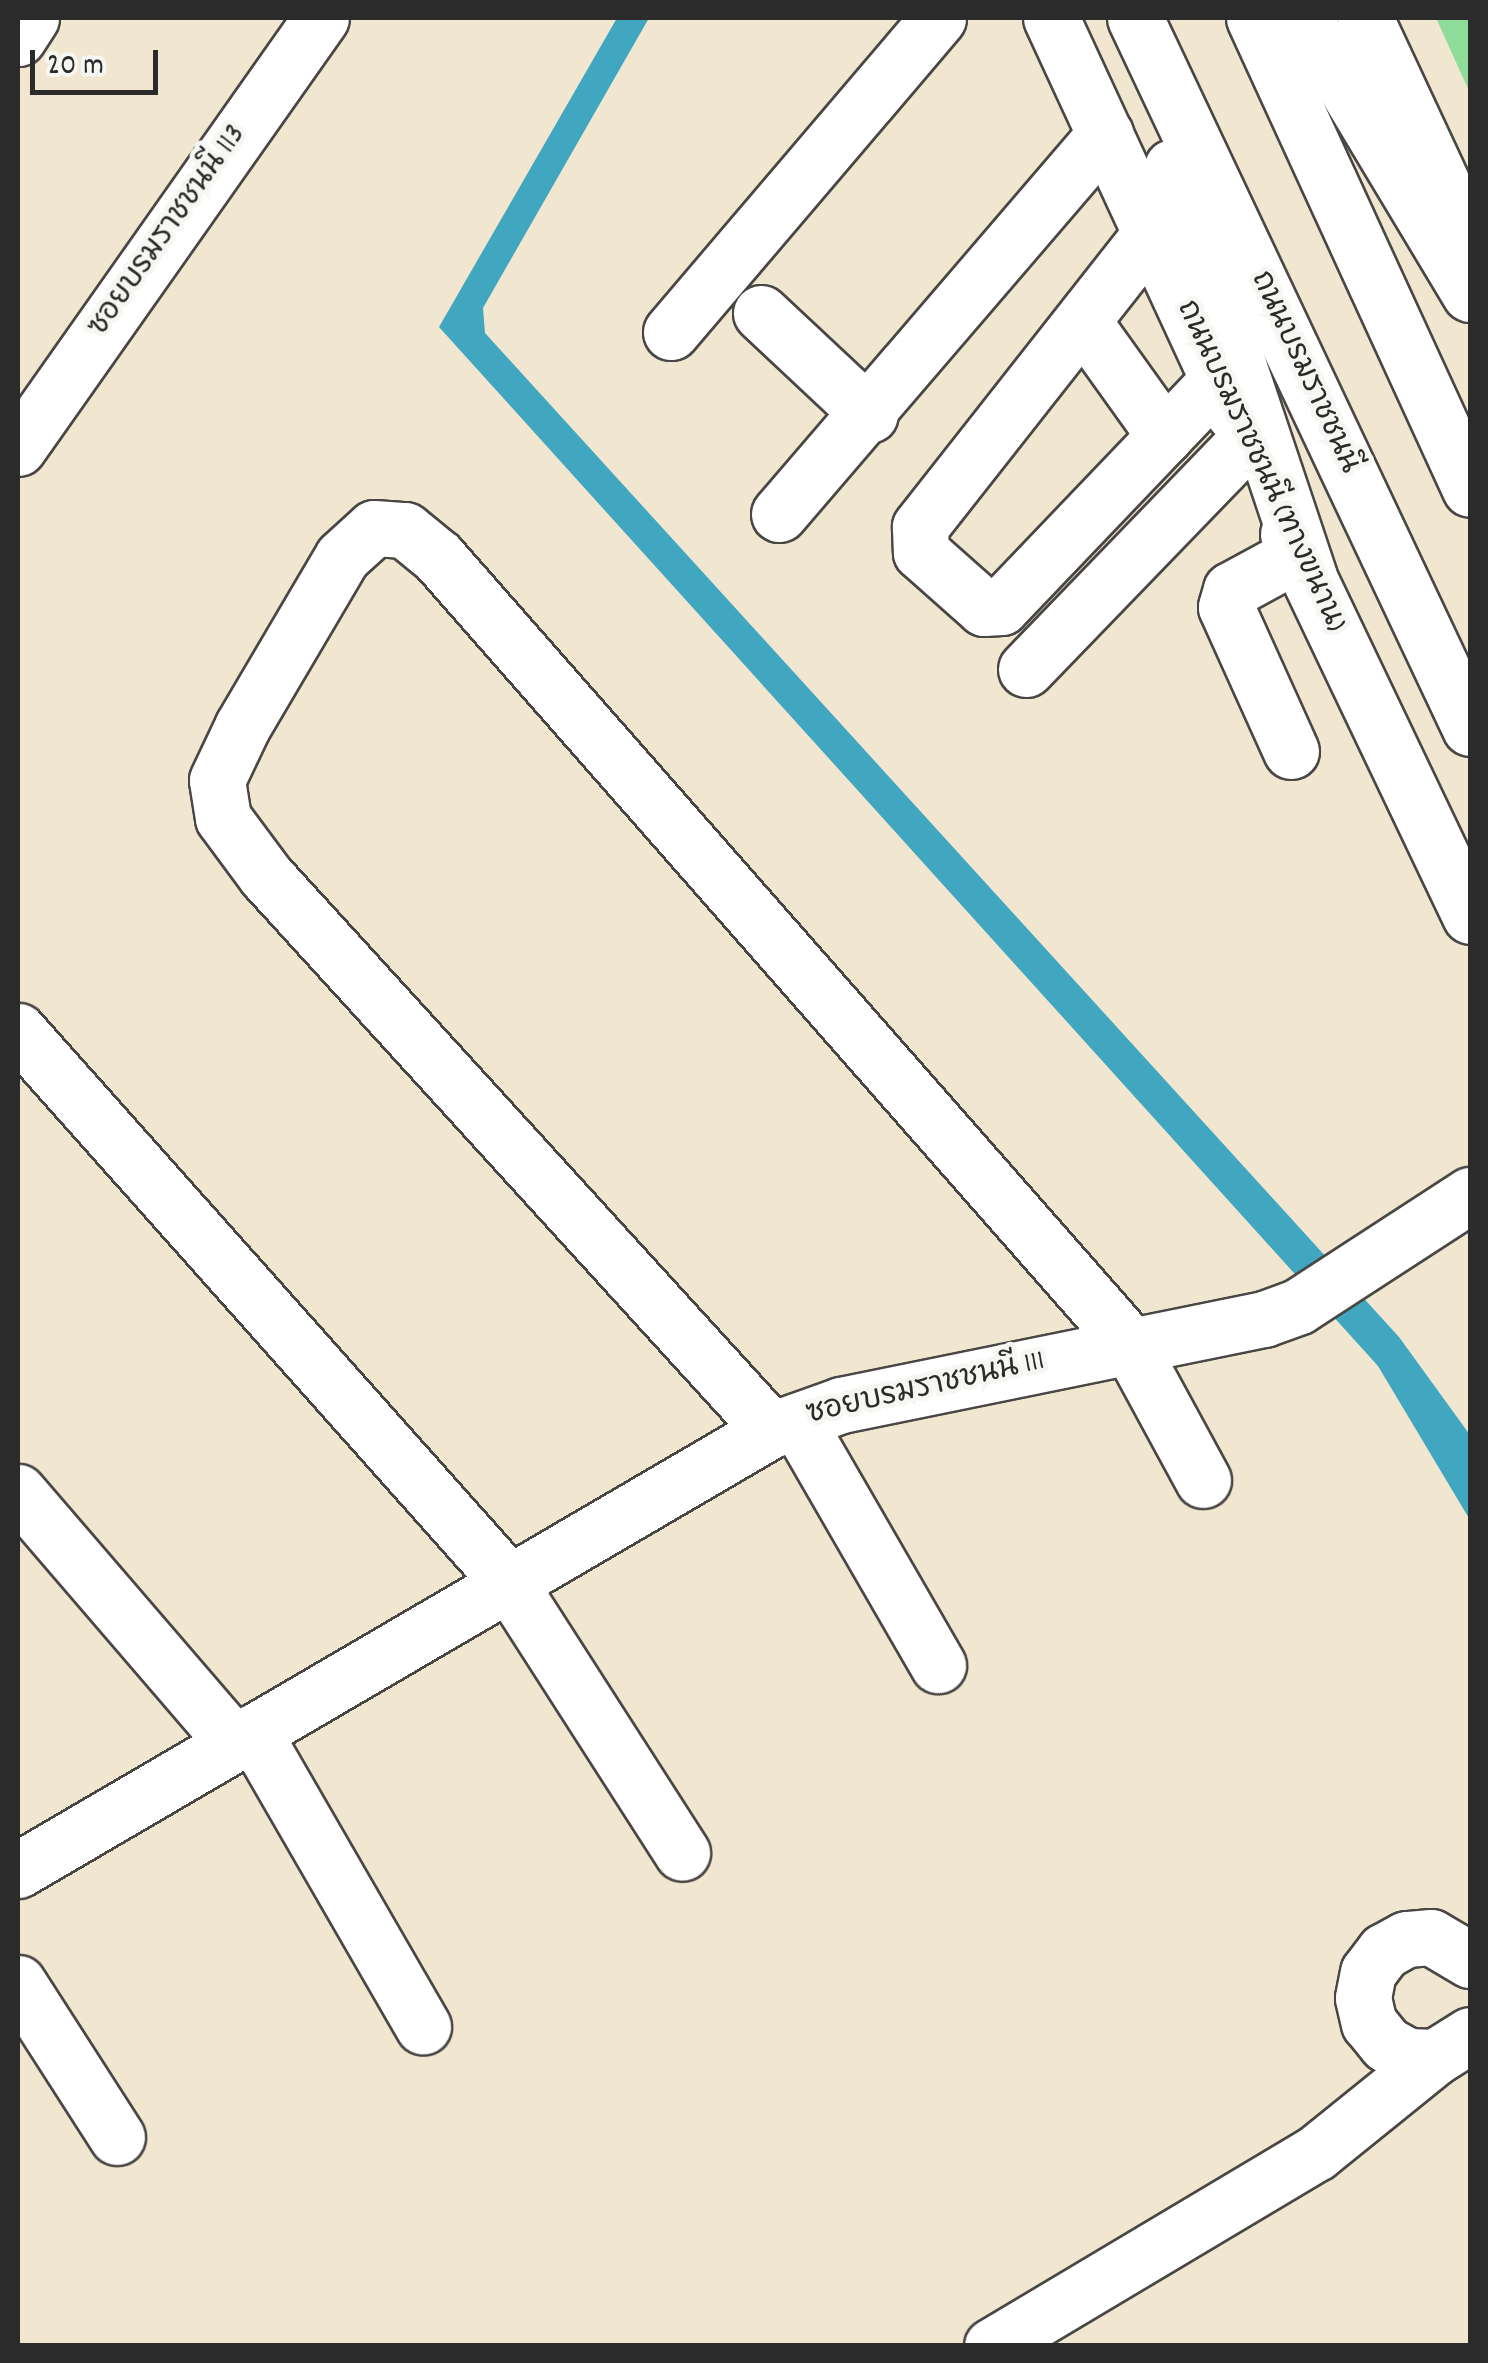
<!DOCTYPE html>
<meta charset="utf-8">
<style>
body{margin:0}
#map{position:relative;width:1488px;height:2363px;overflow:hidden;background:#f1e6cf;font-family:Dekko,"Playpen Sans Thai",sans-serif}
div>[style]{position:absolute}
.green>*{inset:0;background:#8edc9a}
.water>*{inset:0;background:#41a7c1}
.roads{filter:drop-shadow(2px 0 #494744) drop-shadow(-2px 0 #494744) drop-shadow(0 2px #494744) drop-shadow(0 -2px #494744)}
.minor>*{height:55px;margin:-27.5px;padding:0 27.5px;transform-origin:27.5px;border-radius:27.5px;background:#fff}
.major>*{height:55px;margin:-27.5px;padding:0 27.5px;transform-origin:27.5px;border-radius:27.5px;background:#fff}
.highway>*{height:55px;margin:-27.5px;padding:0 27.5px;transform-origin:27.5px;border-radius:27.5px;background:#fff}
span{translate:-50% -50%;white-space:nowrap;text-align:center;line-height:1.15;-webkit-text-stroke:10px #f6f6f2;paint-order:stroke}
.street-label{font-size:30px;color:#2b2b2b}
.frame{position:absolute;inset:0;border:20px solid #2b2b2b;pointer-events:none}
.scale{position:absolute;left:30px;top:50px;width:128px;height:45px;box-sizing:border-box;border:5px solid #2b2b2b;border-top:0;padding-left:12px;font-size:30px;line-height:35px;white-space:nowrap;color:#2b2b2b;-webkit-text-stroke:8px #f6f6f2;paint-order:stroke}
</style>
<div id="map">
<div class="green">
<div style="clip-path:polygon(1436px 18px,1470px 18px,1470px 93px)"></div>
</div>
<div class="water">
<div style="clip-path:polygon(617px 18px,649px 18px,483px 308px,485px 333px,1399px 1337px,1470px 1435px,1470px 1520px,1378px 1366px,439px 327px)"></div>
</div>
<div class="roads">
<div class="minor">
<div style="left:18px;top:38px;width:24px;rotate:-57deg"></div>
<div style="left:1151px;top:233px;width:374px;rotate:128.2deg"></div>
<div style="left:920px;top:527px;width:25px;rotate:88deg"></div>
<div style="left:921px;top:552px;width:84px;rotate:41.6deg"></div>
<div style="left:984px;top:608px;width:17px;rotate:-3deg"></div>
<div style="left:1001px;top:607px;width:314px;rotate:-46.3deg"></div>
<div style="left:761px;top:313px;width:149px;rotate:43.1deg"></div>
<div style="left:1084px;top:323px;width:139px;rotate:54.4deg"></div>
<div style="left:671px;top:332px;width:412px;rotate:-49.6deg"></div>
<div style="left:18px;top:448px;width:526px;rotate:-54.83deg"></div>
<div style="left:779px;top:514px;width:501px;rotate:-49.37deg"></div>
<div style="left:1026px;top:669px;width:317px;rotate:-46deg"></div>
<div style="left:1291px;top:751px;width:158px;rotate:-114.3deg"></div>
<div style="left:1226px;top:607px;width:18px;rotate:-74deg"></div>
<div style="left:1231px;top:590px;width:75px;rotate:-28.6deg"></div>
<div style="left:18px;top:1031px;width:735px;rotate:48.31deg"></div>
<div style="left:507px;top:1580px;width:324px;rotate:57.3deg"></div>
<div style="left:797px;top:1421px;width:282px;rotate:60deg"></div>
<div style="left:771px;top:1430px;width:750px;rotate:-132.35deg"></div>
<div style="left:266px;top:876px;width:72px;rotate:-126.6deg"></div>
<div style="left:223px;top:818px;width:38px;rotate:-99deg"></div>
<div style="left:217px;top:780px;width:59px;rotate:-64.7deg"></div>
<div style="left:242px;top:727px;width:197px;rotate:-59.5deg"></div>
<div style="left:342px;top:557px;width:43px;rotate:-42.2deg"></div>
<div style="left:374px;top:528px;width:31px;rotate:4deg"></div>
<div style="left:405px;top:530px;width:43px;rotate:39.3deg"></div>
<div style="left:438px;top:557px;width:1045px;rotate:48.69deg"></div>
<div style="left:1128px;top:1342px;width:157px;rotate:61.5deg"></div>
<div style="left:18px;top:1492px;width:328px;rotate:49.3deg"></div>
<div style="left:253px;top:1732px;width:340px;rotate:60deg"></div>
<div style="left:18px;top:1870px;width:872px;rotate:-30.3deg"></div>
<div style="left:771px;top:1430px;width:74px;rotate:-19.7deg"></div>
<div style="left:841px;top:1405px;width:432px;rotate:-11.5deg"></div>
<div style="left:1264px;top:1319px;width:37px;rotate:-20deg"></div>
<div style="left:1299px;top:1306px;width:204px;rotate:-33deg"></div>
<div style="left:1470px;top:1960px;width:45px;rotate:-149.5deg"></div>
<div style="left:1431px;top:1937px;width:25px;rotate:175deg"></div>
<div style="left:1406px;top:1939px;width:25px;rotate:151deg"></div>
<div style="left:1384px;top:1951px;width:26px;rotate:127deg"></div>
<div style="left:1368px;top:1972px;width:26px;rotate:101deg"></div>
<div style="left:1363px;top:1998px;width:26px;rotate:77deg"></div>
<div style="left:1369px;top:2023px;width:27px;rotate:51deg"></div>
<div style="left:1386px;top:2044px;width:25px;rotate:29deg"></div>
<div style="left:1408px;top:2056px;width:27px;rotate:2deg"></div>
<div style="left:1435px;top:2057px;width:41px;rotate:-32.2deg"></div>
<div style="left:18px;top:1983px;width:183px;rotate:57.3deg"></div>
<div style="left:992px;top:2346px;width:377px;rotate:-30.8deg"></div>
<div style="left:1316px;top:2153px;width:153px;rotate:-38.9deg"></div>
</div>
<div class="major">
<div style="left:1051px;top:18px;width:436px;rotate:65.2deg"></div>
<div style="left:1365px;top:18px;width:248px;rotate:65deg"></div>
<div style="left:1288px;top:534px;width:423px;rotate:64.5deg"></div>
</div>
<div class="highway">
<div style="left:1135px;top:18px;width:785px;rotate:64.74deg"></div>
<div style="left:1254px;top:18px;width:518px;rotate:65.36deg"></div>
<div style="left:1304px;top:18px;width:322px;rotate:59deg"></div>
<div style="left:1172px;top:167px;width:432px;rotate:71.5deg"></div>
</div>
</div>
<div class="street-label">
<span style="left:169px;top:232px;rotate:-55deg">ซอยบรมราชชนนี 113</span>
<span style="left:1303px;top:373px;rotate:65deg">ถนนบรมราชชนนี</span>
<span style="left:1259px;top:467px;rotate:65deg">ถนนบรมราชชนนี (ทางขนาน)</span>
<span style="left:926px;top:1390px;rotate:-13deg">ซอยบรมราชชนนี 111</span>
</div>
<div class="frame"></div>
<div class="scale">20 m</div>
</div>
